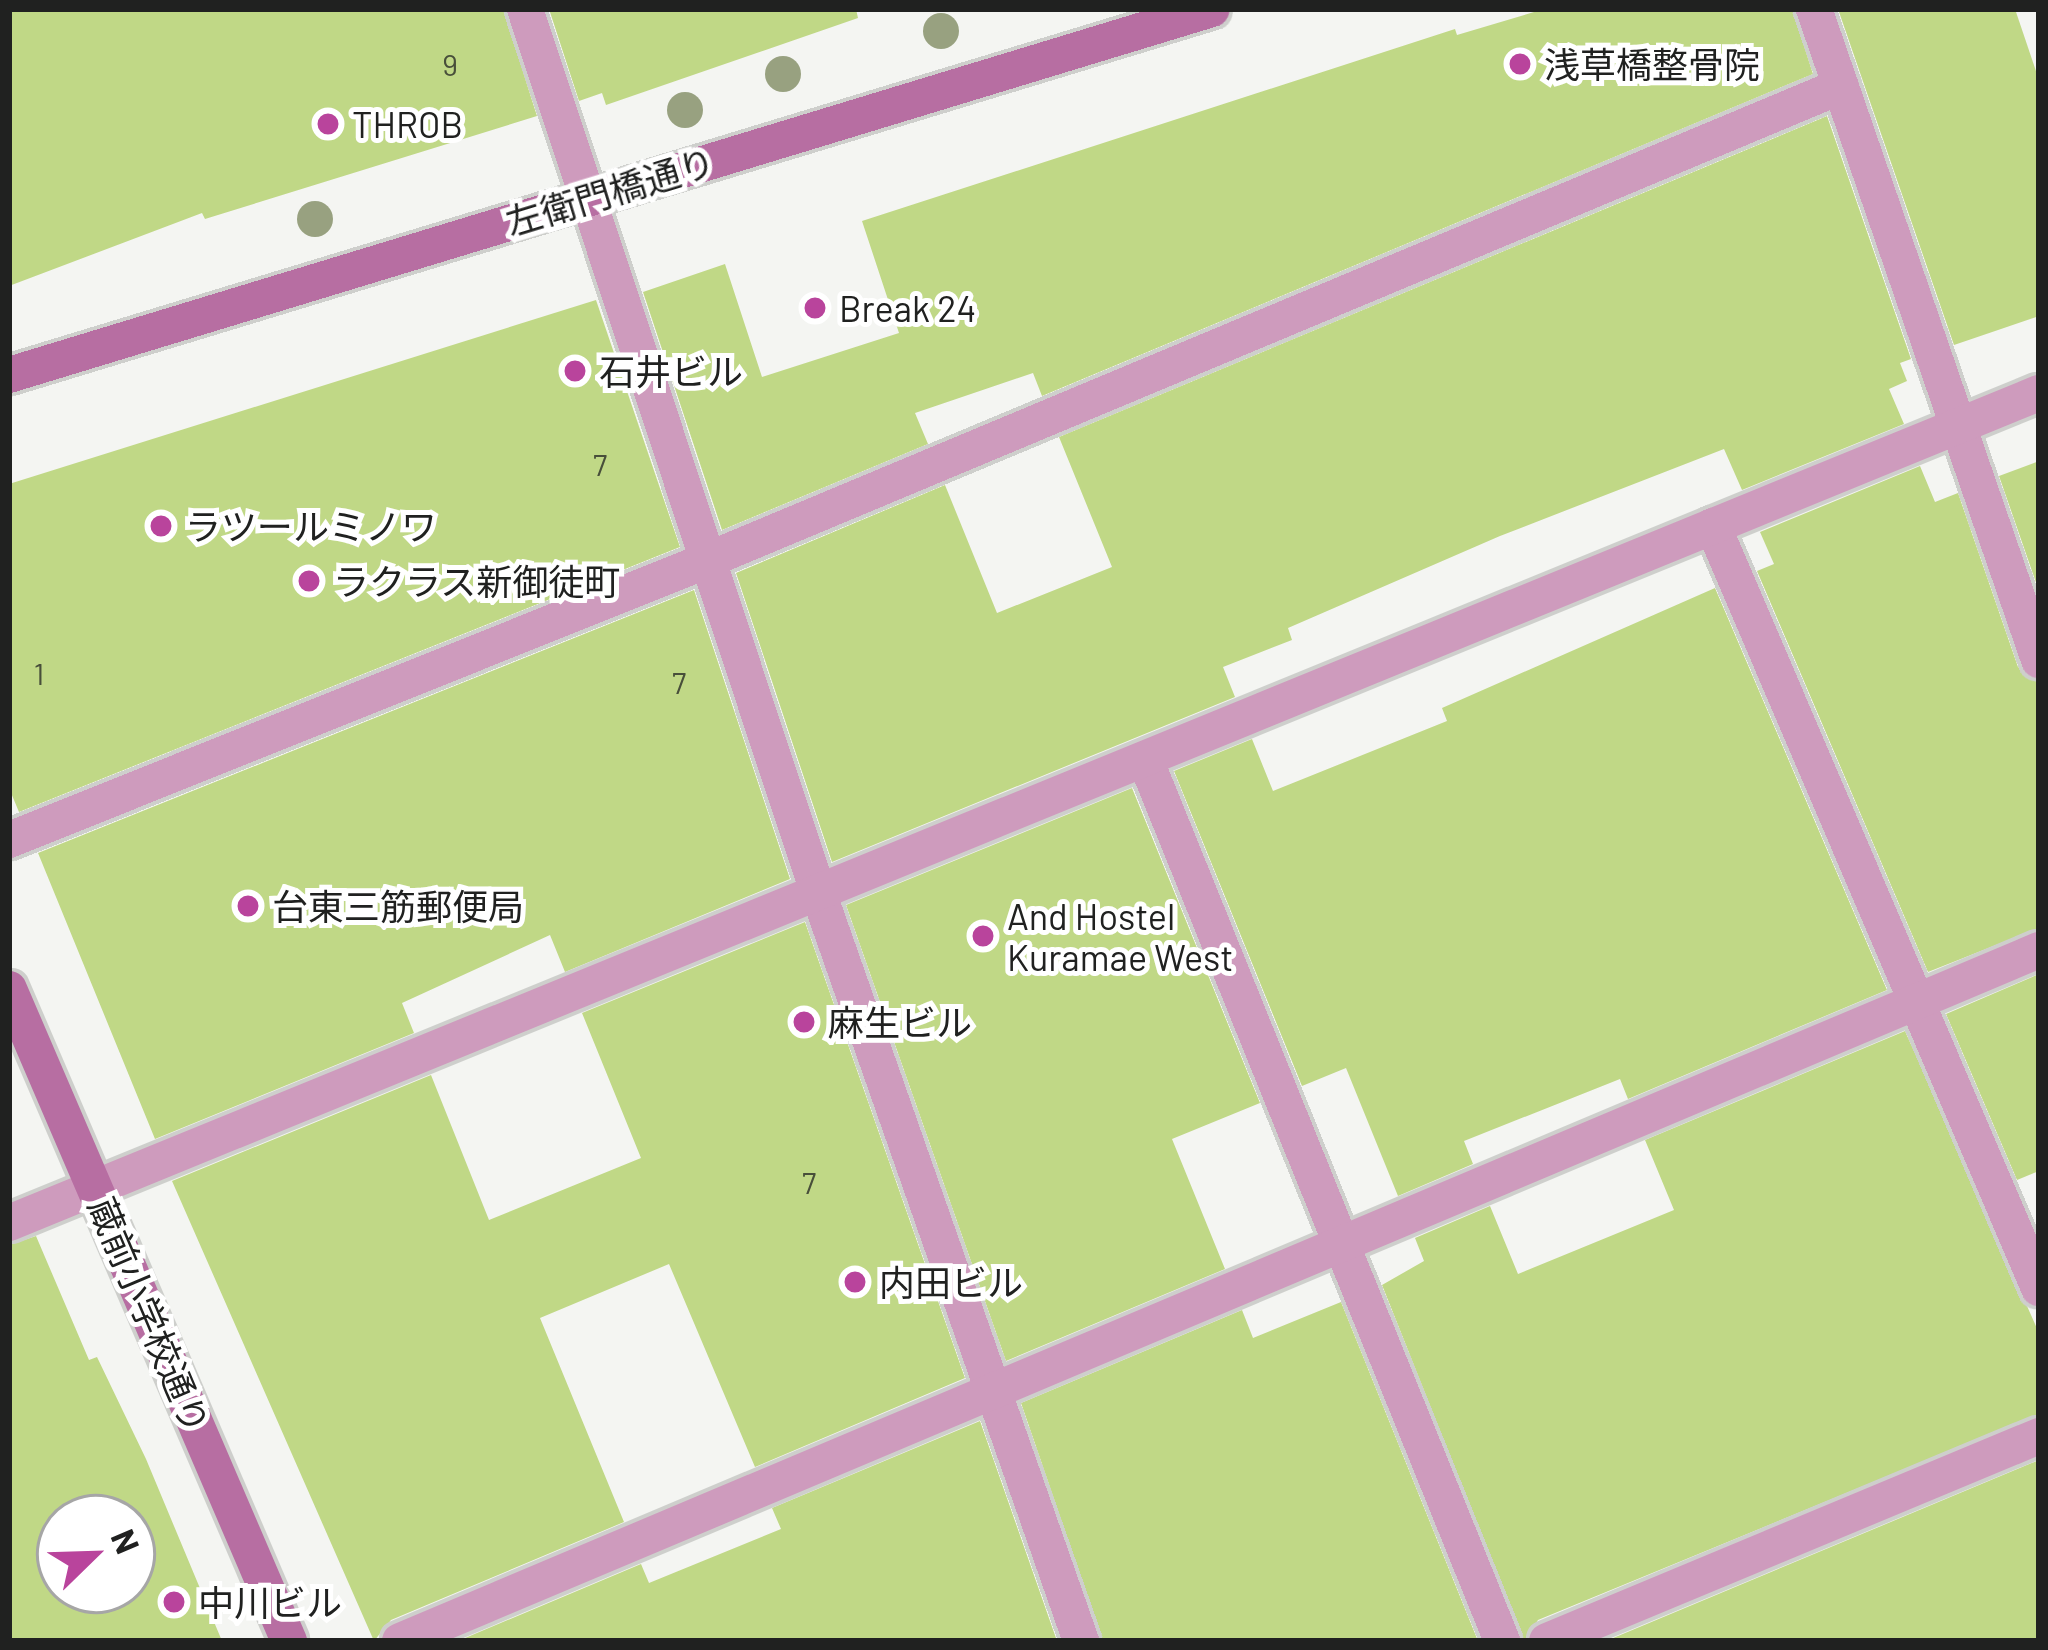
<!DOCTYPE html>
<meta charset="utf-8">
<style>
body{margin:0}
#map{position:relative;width:2048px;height:1650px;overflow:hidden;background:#f4f5f2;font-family:Barlow,"Noto Sans JP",sans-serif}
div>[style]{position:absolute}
.building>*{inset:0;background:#c0d886}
.roads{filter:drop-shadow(3px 0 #cecfcc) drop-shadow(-3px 0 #cecfcc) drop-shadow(0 3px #cecfcc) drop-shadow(0 -3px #cecfcc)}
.lane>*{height:36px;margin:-18px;padding:0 18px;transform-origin:18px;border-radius:18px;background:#ce9bbd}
.street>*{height:36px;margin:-18px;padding:0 18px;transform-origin:18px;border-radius:18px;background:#ce9bbd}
.secondary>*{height:36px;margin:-18px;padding:0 18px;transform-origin:18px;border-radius:18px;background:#b76ea2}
.trees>*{width:36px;height:36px;margin:-18px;border-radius:50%;background:#98a180}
.dots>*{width:33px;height:33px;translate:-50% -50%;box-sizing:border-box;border:6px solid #fff;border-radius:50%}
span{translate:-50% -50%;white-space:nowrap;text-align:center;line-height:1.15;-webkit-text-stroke:10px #fff;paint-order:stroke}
.number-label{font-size:30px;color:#484f3a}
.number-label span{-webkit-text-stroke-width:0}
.poi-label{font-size:36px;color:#202120}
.left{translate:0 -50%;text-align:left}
.street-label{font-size:36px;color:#202120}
.frame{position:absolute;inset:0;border:12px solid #202120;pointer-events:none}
.north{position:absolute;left:36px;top:1494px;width:120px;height:120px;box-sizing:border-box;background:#fff;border:3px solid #a6a6a6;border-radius:50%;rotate:67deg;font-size:33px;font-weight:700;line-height:48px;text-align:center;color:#202120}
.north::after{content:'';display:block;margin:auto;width:42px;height:54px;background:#b9449c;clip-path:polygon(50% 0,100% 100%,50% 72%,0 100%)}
</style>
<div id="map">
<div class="building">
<div style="clip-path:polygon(9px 9px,503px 9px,537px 116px,205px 219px,202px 213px,9px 286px)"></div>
<div style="clip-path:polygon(549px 9px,856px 9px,858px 18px,606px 105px,602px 93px,579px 101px)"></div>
<div style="clip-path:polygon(1544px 9px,1792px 9px,1813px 74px,1042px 396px,1033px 373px,915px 413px,928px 444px,722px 530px,643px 292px,725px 264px,762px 377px,899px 333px,862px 221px,1455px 29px,1457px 35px)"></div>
<div style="clip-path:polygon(1838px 9px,2015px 9px,2039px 80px,2039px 316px,1954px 345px)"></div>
<div style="clip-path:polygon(1827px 116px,1911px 359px,1900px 363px,1907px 381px,1889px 389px,1904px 424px,1742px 490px,1724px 449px,1500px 536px,1288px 628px,1292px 640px,1223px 667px,1235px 697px,832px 862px,736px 573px,945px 485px,997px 613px,1112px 567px,1059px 437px)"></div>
<div style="clip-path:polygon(596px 300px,680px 547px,19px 812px,9px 788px,9px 484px)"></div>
<div style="clip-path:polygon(2039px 461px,2039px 591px,1999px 476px)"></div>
<div style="clip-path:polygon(1920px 466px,1935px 502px,1958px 493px,2018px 667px,2039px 682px,2039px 928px,1928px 972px,1757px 571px,1774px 564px,1760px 532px)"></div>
<div style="clip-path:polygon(1715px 588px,1887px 990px,1628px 1099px,1620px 1079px,1464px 1141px,1473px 1164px,1398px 1196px,1346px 1068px,1302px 1086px,1174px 771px,1252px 739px,1273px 791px,1447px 721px,1442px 708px)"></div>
<div style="clip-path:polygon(694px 590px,790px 879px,565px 972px,550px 935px,402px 1003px,414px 1033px,155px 1139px,38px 853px)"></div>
<div style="clip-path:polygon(1132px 788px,1260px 1103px,1172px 1139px,1225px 1269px,1006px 1361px,846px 905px)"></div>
<div style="clip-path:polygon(805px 922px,965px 1378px,755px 1467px,669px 1264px,540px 1318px,624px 1522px,391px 1620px,374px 1641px,172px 1181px,431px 1075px,489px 1220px,641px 1158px,582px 1013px)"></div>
<div style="clip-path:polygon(2039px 974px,2039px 1171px,2017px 1180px,1946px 1014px)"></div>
<div style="clip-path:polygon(1905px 1031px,2039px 1333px,2039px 1414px,1538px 1620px,1524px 1641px,1382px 1285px,1424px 1261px,1415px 1238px,1490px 1206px,1518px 1274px,1674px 1210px,1645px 1140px)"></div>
<div style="clip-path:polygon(evenodd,36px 1236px,89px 1360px,97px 1357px,146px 1459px,222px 1641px,9px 1641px,9px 1245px,36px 1236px,60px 1518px,132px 1518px,132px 1590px,60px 1590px,60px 1518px)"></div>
<div style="clip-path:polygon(1341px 1302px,1478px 1641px,1103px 1641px,1021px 1403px,1242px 1310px,1253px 1338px)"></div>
<div style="clip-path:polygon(980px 1421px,1057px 1641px,458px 1641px,641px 1564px,649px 1583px,781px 1529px,772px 1508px)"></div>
<div style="clip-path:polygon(2039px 1460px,2039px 1641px,1606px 1641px)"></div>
</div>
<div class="roads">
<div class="lane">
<div style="left:1713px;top:526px;width:829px;rotate:66.84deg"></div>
<div style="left:1145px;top:759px;width:952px;rotate:67.96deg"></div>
<div style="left:9px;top:840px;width:753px;rotate:-21.83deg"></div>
<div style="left:708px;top:560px;width:1228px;rotate:-22.7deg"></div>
</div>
<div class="street">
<div style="left:525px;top:9px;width:930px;rotate:71.64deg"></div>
<div style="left:818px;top:892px;width:794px;rotate:70.65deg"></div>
<div style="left:1814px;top:9px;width:689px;rotate:70.93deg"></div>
<div style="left:9px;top:1223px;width:2193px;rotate:-22.24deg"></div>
<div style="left:400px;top:1641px;width:1779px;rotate:-22.86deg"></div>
<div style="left:1547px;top:1641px;width:533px;rotate:-22.62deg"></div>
</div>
<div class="secondary">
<div style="left:9px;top:375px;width:1257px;rotate:-16.92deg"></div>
<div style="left:9px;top:989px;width:710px;rotate:66.76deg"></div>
</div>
</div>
<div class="trees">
<div style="left:941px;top:31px"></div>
<div style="left:783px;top:74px"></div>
<div style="left:685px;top:110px"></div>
<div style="left:315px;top:219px"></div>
</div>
<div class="dots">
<div style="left:1520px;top:64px;background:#b9449c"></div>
<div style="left:328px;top:124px;background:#b9449c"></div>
<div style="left:815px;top:308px;background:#b9449c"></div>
<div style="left:575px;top:371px;background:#b9449c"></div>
<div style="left:161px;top:526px;background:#b9449c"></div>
<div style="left:309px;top:581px;background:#b9449c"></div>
<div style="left:248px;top:906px;background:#b9449c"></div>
<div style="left:983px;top:936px;background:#b9449c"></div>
<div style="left:804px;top:1022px;background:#b9449c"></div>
<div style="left:855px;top:1282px;background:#b9449c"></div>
<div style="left:174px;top:1602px;background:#b9449c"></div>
</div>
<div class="number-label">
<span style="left:450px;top:64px">9</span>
<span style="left:600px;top:464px">7</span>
<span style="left:39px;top:673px">1</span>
<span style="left:679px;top:682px">7</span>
<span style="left:809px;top:1182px">7</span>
</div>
<div class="poi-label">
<span class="left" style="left:1544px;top:64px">浅草橋整骨院</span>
<span class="left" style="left:352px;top:124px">THROB</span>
<span class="left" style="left:839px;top:308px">Break 24</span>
<span class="left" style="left:599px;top:371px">石井ビル</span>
<span class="left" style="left:185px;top:526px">ラツールミノワ</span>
<span class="left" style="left:333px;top:581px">ラクラス新御徒町</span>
<span class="left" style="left:272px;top:906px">台東三筋郵便局</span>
<span class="left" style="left:1007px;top:936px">And Hostel<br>Kuramae West</span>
<span class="left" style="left:828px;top:1022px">麻生ビル</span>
<span class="left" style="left:879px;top:1282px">内田ビル</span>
<span class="left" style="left:198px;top:1602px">中川ビル</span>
</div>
<div class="street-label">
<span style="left:610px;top:191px;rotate:-17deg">左衛門橋通り</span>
<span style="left:150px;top:1315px;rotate:67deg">蔵前小学校通り</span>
</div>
<div class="frame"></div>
<div class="north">N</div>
</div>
